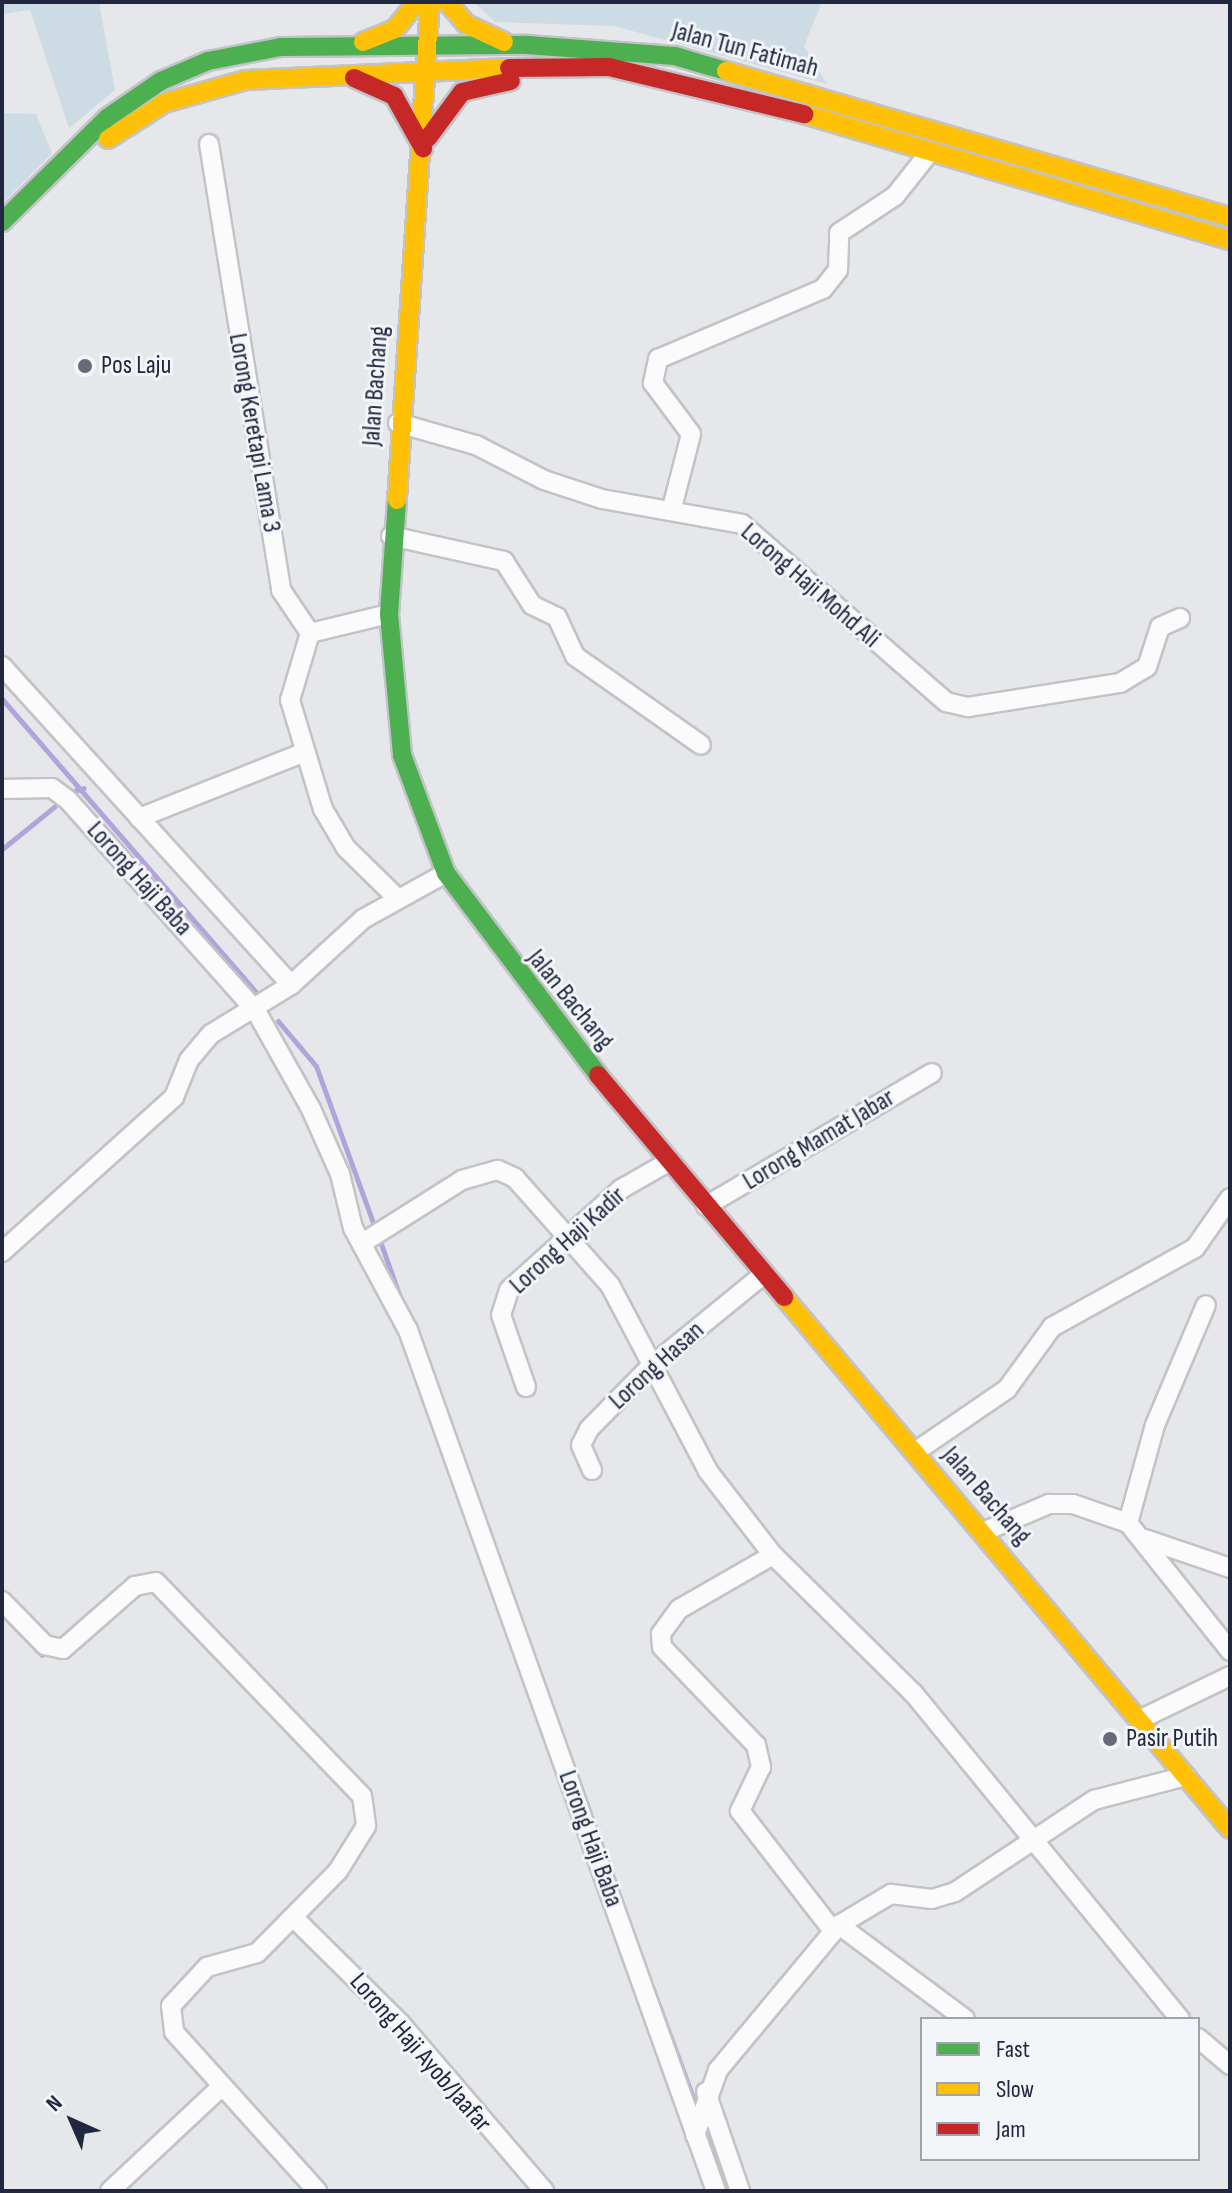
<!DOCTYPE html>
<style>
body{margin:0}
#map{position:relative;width:1232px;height:2193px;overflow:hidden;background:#e5e7ea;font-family:"Sofia Sans Condensed",sans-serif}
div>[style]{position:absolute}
.green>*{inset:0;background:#cddbe4}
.stream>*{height:5px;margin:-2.5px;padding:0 2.5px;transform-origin:2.5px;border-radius:2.5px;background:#b0a4db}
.roads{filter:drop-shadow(2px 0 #c2c3c7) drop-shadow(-2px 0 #c2c3c7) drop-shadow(0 2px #c2c3c7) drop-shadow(0 -2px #c2c3c7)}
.street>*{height:18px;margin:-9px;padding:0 9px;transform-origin:9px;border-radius:9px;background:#fbfbfc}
.fast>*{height:18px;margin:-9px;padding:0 9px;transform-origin:9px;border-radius:9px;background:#4caf50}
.slow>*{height:18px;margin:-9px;padding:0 9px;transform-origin:9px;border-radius:9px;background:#ffc107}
.jam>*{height:18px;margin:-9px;padding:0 9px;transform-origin:9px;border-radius:9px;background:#c62828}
.dots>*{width:22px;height:22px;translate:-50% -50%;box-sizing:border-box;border:4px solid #f3f6f9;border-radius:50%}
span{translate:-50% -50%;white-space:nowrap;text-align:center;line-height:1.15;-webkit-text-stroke:6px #f3f6f9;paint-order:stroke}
.street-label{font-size:26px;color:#21273f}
.poi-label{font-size:26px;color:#21273f}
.left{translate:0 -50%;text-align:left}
.frame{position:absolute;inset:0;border:4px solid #21273f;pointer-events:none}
.legend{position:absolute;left:920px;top:2017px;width:280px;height:144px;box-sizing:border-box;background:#f3f6f9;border:2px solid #9fa3af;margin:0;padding:10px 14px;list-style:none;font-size:24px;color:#21273f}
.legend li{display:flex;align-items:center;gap:16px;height:40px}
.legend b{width:40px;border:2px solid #9fa3af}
.north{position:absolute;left:32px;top:2081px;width:80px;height:80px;-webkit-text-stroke:6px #f3f6f9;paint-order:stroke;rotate:315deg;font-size:22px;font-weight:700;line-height:32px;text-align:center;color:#21273f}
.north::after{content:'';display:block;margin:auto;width:28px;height:36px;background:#21273f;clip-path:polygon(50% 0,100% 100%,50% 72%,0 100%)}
</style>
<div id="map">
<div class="green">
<div style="clip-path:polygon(2px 2px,99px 2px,115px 90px,69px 128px,30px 10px,2px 14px)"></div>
<div style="clip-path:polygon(474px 2px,822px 2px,804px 46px,827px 84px,614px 26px,495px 22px)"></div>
<div style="clip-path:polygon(2px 113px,36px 114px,52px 153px,2px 204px)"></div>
</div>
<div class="stream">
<div style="left:2px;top:699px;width:394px;rotate:49.1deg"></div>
<div style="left:74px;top:791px;width:10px;rotate:-17deg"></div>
<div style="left:2px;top:849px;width:67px;rotate:-38.9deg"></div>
<div style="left:278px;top:1021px;width:59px;rotate:49.8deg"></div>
<div style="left:316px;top:1066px;width:172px;rotate:70deg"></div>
<div style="left:379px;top:1238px;width:66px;rotate:70.5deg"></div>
<div style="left:2px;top:1614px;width:57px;rotate:45.7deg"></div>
<div style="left:653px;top:1989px;width:130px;rotate:69.8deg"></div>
<div style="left:704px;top:2128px;width:67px;rotate:69.9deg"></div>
</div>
<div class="roads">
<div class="street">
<div style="left:209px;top:144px;width:452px;rotate:80.8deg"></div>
<div style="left:281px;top:590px;width:52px;rotate:56deg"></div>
<div style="left:310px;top:633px;width:81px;rotate:-13.5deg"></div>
<div style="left:398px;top:423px;width:81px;rotate:15.8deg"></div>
<div style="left:476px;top:445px;width:76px;rotate:27.2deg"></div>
<div style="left:544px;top:480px;width:61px;rotate:18.1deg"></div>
<div style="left:602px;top:499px;width:142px;rotate:10.1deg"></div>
<div style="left:742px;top:524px;width:271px;rotate:41.1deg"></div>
<div style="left:946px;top:702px;width:23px;rotate:13deg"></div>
<div style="left:968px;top:707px;width:154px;rotate:-9deg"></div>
<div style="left:1120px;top:683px;width:31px;rotate:-31deg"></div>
<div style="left:1147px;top:667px;width:42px;rotate:-72deg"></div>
<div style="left:1160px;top:627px;width:22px;rotate:-24deg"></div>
<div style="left:672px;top:508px;width:76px;rotate:-75.6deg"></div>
<div style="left:691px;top:434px;width:64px;rotate:-126.7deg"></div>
<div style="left:653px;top:383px;width:25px;rotate:-78deg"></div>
<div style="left:658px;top:359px;width:179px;rotate:-23deg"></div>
<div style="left:823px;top:289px;width:24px;rotate:-52deg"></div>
<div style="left:838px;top:270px;width:37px;rotate:-88deg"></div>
<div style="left:839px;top:233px;width:67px;rotate:-33.5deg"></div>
<div style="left:895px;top:196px;width:55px;rotate:-51.7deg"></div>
<div style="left:391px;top:536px;width:116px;rotate:12.5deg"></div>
<div style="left:504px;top:561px;width:52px;rotate:57.5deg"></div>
<div style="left:532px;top:605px;width:28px;rotate:26deg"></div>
<div style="left:557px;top:617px;width:43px;rotate:65.2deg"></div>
<div style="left:575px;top:656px;width:154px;rotate:35.2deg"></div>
<div style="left:310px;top:633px;width:70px;rotate:106.6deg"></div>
<div style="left:290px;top:700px;width:114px;rotate:73.2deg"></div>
<div style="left:323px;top:809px;width:45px;rotate:59.5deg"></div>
<div style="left:346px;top:848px;width:70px;rotate:44.4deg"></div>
<div style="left:2px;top:666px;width:430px;rotate:47.8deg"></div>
<div style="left:2px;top:789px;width:50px;rotate:-1.1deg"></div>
<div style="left:52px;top:788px;width:20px;rotate:37deg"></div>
<div style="left:68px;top:800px;width:283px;rotate:48.3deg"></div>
<div style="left:256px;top:1011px;width:112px;rotate:60.7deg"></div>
<div style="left:311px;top:1109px;width:71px;rotate:66deg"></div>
<div style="left:340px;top:1174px;width:56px;rotate:76.5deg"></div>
<div style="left:353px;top:1228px;width:116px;rotate:61.7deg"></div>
<div style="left:408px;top:1330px;width:914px;rotate:70.32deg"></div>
<div style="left:139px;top:818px;width:179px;rotate:-21.7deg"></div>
<div style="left:706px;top:1206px;width:262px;rotate:-30.5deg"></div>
<div style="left:364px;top:1242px;width:116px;rotate:-32.3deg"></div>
<div style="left:462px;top:1180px;width:37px;rotate:-16deg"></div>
<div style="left:498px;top:1170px;width:19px;rotate:25deg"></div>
<div style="left:515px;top:1178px;width:143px;rotate:48.4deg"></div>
<div style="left:610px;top:1285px;width:210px;rotate:62.2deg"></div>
<div style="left:708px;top:1471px;width:106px;rotate:52.3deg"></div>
<div style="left:773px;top:1555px;width:198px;rotate:44.6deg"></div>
<div style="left:914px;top:1694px;width:420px;rotate:50.7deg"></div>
<div style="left:2px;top:1252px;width:232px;rotate:-42deg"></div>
<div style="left:174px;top:1097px;width:40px;rotate:-68deg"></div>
<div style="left:189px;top:1060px;width:34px;rotate:-50deg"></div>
<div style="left:211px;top:1034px;width:94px;rotate:-31.5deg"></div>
<div style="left:291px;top:985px;width:98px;rotate:-42.5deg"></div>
<div style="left:363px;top:919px;width:95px;rotate:-29deg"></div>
<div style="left:526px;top:1387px;width:76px;rotate:-109.1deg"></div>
<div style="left:501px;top:1315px;width:26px;rotate:-72deg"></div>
<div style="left:509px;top:1290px;width:151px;rotate:-42deg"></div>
<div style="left:621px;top:1189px;width:56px;rotate:-29.7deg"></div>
<div style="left:915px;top:1452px;width:112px;rotate:-34.4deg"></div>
<div style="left:1007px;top:1389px;width:77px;rotate:-54deg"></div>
<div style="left:1052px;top:1327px;width:163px;rotate:-28.9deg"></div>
<div style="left:1195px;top:1248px;width:61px;rotate:-55deg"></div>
<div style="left:592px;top:1470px;width:27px;rotate:-114deg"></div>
<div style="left:581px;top:1445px;width:18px;rotate:-63deg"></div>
<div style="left:589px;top:1429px;width:87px;rotate:-45.5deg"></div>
<div style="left:650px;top:1367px;width:146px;rotate:-39.2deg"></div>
<div style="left:1128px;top:1523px;width:102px;rotate:-74.6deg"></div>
<div style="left:1155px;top:1425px;width:130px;rotate:-67deg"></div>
<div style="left:983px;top:1532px;width:72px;rotate:-23deg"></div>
<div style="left:1049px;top:1504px;width:24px"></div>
<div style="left:1073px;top:1504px;width:58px;rotate:19.1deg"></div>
<div style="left:1128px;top:1523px;width:164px;rotate:51.4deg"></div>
<div style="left:1145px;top:1539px;width:90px;rotate:18.8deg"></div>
<div style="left:773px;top:1555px;width:108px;rotate:150.1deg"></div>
<div style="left:679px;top:1609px;width:31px;rotate:126deg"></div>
<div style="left:661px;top:1634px;width:13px;rotate:86deg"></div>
<div style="left:662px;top:1647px;width:136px;rotate:46.2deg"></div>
<div style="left:756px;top:1745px;width:23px;rotate:77deg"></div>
<div style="left:761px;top:1767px;width:49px;rotate:115.5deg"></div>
<div style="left:740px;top:1811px;width:152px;rotate:52.2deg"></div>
<div style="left:2px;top:1601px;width:62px;rotate:45.7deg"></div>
<div style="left:45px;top:1645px;width:18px;rotate:13deg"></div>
<div style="left:63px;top:1649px;width:96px;rotate:-41.2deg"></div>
<div style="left:135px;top:1586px;width:21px;rotate:-11deg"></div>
<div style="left:156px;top:1582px;width:297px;rotate:46.1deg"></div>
<div style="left:362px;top:1796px;width:30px;rotate:82deg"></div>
<div style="left:366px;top:1826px;width:53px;rotate:121.9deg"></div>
<div style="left:338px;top:1871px;width:115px;rotate:134.6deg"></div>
<div style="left:257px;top:1953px;width:52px;rotate:164.4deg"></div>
<div style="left:207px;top:1967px;width:53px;rotate:132.7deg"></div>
<div style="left:171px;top:2006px;width:26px;rotate:83deg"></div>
<div style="left:174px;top:2032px;width:214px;rotate:48deg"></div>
<div style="left:1141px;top:1719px;width:99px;rotate:-25.8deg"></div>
<div style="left:293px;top:1917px;width:152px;rotate:44.7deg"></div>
<div style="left:401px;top:2024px;width:220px;rotate:49.4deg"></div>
<div style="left:839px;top:1925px;width:157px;rotate:36.7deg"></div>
<div style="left:1198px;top:2038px;width:42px;rotate:40.2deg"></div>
<div style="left:706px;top:2092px;width:105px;rotate:71deg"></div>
<div style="left:695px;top:2135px;width:69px;rotate:-70.5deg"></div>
<div style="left:718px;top:2070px;width:189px;rotate:-50.2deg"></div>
<div style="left:839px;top:1925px;width:61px;rotate:-30.8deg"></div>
<div style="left:891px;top:1894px;width:41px;rotate:7deg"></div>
<div style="left:932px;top:1899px;width:24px;rotate:-17deg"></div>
<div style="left:955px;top:1892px;width:167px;rotate:-33.5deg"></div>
<div style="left:1094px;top:1800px;width:95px;rotate:-14.6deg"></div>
<div style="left:110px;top:2191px;width:151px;rotate:-43.1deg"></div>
</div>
<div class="fast">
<div style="left:2px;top:222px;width:148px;rotate:-44.7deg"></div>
<div style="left:107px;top:118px;width:65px;rotate:-34.4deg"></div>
<div style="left:161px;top:81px;width:51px;rotate:-23.1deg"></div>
<div style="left:208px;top:61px;width:74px;rotate:-10.9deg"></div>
<div style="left:281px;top:47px;width:246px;rotate:-0.5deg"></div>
<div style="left:527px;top:45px;width:148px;rotate:4.3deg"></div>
<div style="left:675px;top:56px;width:53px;rotate:16.4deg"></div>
<div style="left:397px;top:500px;width:114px;rotate:94deg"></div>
<div style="left:389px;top:614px;width:142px;rotate:84.7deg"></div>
<div style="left:402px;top:755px;width:126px;rotate:69.6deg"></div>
<div style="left:446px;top:873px;width:253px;rotate:53deg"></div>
</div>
<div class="slow">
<div style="left:447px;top:2px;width:29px;rotate:49deg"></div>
<div style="left:466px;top:24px;width:42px;rotate:25.3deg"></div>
<div style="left:363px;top:42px;width:35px;rotate:-22deg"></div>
<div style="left:395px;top:29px;width:35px;rotate:-51deg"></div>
<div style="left:726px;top:71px;width:525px;rotate:16.16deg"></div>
<div style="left:804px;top:114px;width:444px;rotate:16.5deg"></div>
<div style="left:108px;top:139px;width:67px;rotate:-32.7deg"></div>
<div style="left:164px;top:103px;width:85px;rotate:-15.7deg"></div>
<div style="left:246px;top:80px;width:263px;rotate:-2.6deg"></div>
<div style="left:397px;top:500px;width:499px;rotate:-86.2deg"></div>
<div style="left:784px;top:1297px;width:694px;rotate:50.03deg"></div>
</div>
<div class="jam">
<div style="left:509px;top:68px;width:100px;rotate:-0.6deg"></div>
<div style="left:609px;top:67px;width:201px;rotate:13.6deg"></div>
<div style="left:354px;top:78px;width:44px;rotate:24.2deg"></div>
<div style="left:394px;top:96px;width:60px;rotate:60.9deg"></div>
<div style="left:428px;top:138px;width:57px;rotate:-53.5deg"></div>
<div style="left:462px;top:92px;width:50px;rotate:-12.7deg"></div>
<div style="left:598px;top:1075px;width:290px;rotate:50deg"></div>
</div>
</div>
<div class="dots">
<div style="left:85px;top:366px;background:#666a7b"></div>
<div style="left:1110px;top:1739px;background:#666a7b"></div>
</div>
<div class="street-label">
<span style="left:745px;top:50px;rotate:15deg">Jalan Tun Fatimah</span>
<span style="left:376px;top:386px;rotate:-86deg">Jalan Bachang</span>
<span style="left:254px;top:433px;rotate:80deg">Lorong Keretapi Lama 3</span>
<span style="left:810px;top:586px;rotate:41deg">Lorong Haji Mohd Ali</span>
<span style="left:139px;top:879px;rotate:48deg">Lorong Haji Baba</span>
<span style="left:570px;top:1000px;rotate:51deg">Jalan Bachang</span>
<span style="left:819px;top:1140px;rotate:-31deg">Lorong Mamat Jabar</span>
<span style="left:568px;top:1241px;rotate:-42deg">Lorong Haji Kadir</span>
<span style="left:657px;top:1366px;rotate:-42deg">Lorong Hasan</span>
<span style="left:986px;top:1496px;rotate:49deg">Jalan Bachang</span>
<span style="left:590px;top:1839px;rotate:70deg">Lorong Haji Baba</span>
<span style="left:420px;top:2053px;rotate:49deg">Lorong Haji Ayob/Jaafar</span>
</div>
<div class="poi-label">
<span class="left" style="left:101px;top:366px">Pos Laju</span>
<span class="left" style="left:1126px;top:1739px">Pasir Putih</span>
</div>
<div class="frame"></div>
<ul class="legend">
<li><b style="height:10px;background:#4caf50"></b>Fast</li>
<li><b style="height:10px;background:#ffc107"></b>Slow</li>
<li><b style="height:10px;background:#c62828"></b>Jam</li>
</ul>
<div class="north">N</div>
</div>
